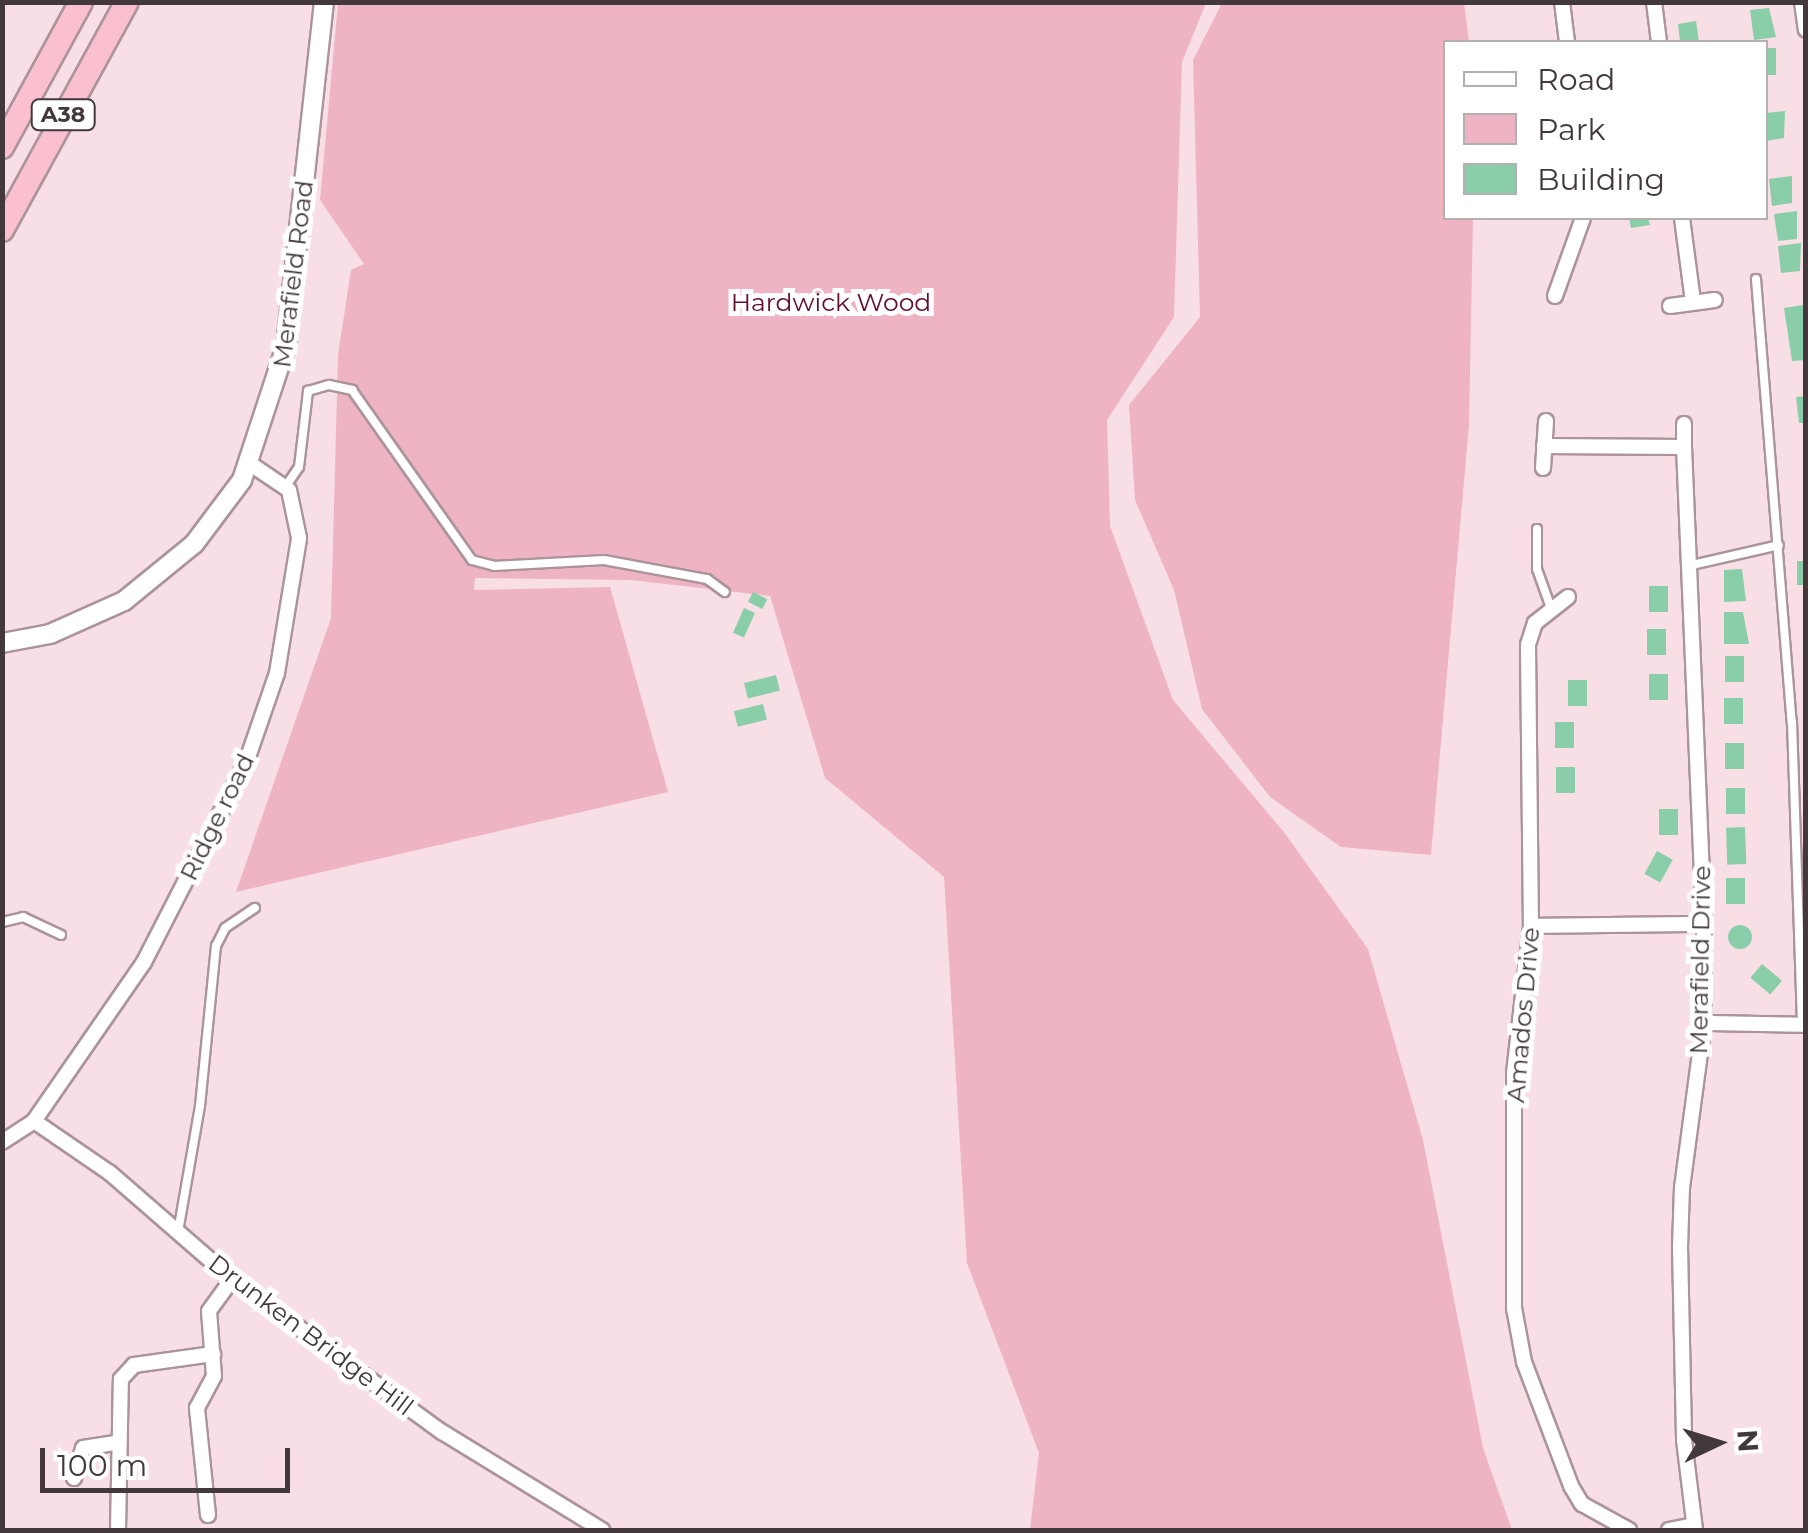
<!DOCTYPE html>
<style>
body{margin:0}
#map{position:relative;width:1808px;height:1533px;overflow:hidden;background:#f8dfe5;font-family:Montserrat,sans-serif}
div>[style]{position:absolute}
.green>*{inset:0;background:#efb4c4}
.building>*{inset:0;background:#89cea8;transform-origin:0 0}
.round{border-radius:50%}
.roads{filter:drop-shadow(2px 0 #ab949a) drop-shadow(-2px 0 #ab949a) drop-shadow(0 2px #ab949a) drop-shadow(0 -2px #ab949a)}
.service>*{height:8px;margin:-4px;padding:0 4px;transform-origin:4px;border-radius:4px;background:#fff}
.minor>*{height:14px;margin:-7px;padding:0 7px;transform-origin:7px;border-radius:7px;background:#fff}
.tertiary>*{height:18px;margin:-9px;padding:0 9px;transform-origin:9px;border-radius:9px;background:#fff}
.trunk>*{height:22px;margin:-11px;padding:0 11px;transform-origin:11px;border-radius:11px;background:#fbc0d0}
span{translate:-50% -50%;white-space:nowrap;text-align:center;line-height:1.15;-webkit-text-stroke:10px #fff;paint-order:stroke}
.shield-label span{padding:2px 8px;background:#fff;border:2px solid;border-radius:8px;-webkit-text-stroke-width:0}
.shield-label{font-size:22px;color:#43393c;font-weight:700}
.street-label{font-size:25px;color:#43393c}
.park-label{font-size:25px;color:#620e32}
.frame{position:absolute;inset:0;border:5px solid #43393c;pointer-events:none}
.legend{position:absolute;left:1443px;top:40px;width:325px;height:180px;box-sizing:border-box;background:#fff;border:2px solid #b4b0b1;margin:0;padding:12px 18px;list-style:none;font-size:30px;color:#43393c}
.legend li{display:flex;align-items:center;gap:20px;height:50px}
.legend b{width:50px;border:2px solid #b4b0b1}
.north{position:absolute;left:1668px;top:1393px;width:100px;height:100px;-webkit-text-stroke:8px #fff;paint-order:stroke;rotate:86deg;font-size:28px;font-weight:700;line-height:40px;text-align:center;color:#43393c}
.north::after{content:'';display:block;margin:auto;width:35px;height:45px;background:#43393c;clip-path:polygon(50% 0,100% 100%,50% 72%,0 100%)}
.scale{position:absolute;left:40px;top:1448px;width:250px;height:45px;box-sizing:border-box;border:5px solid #43393c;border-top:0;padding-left:12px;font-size:30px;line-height:35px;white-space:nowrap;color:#43393c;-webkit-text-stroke:8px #fff;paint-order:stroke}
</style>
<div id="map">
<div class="green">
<div style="clip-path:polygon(338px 3px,1206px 3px,1182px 62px,1174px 317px,1107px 420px,1110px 526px,1173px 700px,1283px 831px,1368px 949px,1423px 1140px,1483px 1448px,1512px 1530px,1030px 1530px,1039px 1453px,967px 1263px,944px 877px,825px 778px,770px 596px,631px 580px,475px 578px,474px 590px,610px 587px,668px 792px,236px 892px,331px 618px,338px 355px,351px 270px,364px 264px,320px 200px)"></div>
<div style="clip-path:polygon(1222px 3px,1464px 3px,1469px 42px,1446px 42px,1446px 218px,1473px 218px,1469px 425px,1431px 855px,1341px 847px,1270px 797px,1202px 709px,1174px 590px,1135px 500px,1129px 405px,1200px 317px,1193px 60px)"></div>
</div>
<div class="building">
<div style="clip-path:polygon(1769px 8px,1776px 37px,1754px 40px,1750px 10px)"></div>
<div style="clip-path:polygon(1696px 21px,1699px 42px,1680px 42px,1678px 24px)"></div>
<div style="left:1776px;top:48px;width:27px;height:10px;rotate:90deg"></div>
<div style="clip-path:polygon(1785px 111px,1784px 138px,1766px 141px,1766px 113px)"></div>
<div style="clip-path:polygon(1792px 176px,1792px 203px,1772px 206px,1769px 179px)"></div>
<div style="clip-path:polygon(1797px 211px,1797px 239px,1778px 241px,1774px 214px)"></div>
<div style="clip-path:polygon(1629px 218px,1648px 218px,1650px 225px,1631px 228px)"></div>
<div style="clip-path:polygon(1801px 243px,1800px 271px,1781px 273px,1778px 246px)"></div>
<div style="clip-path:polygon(1803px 305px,1806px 360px,1792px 361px,1784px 308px)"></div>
<div style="clip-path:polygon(1806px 396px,1806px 423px,1799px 423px,1796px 397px)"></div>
<div style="left:1797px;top:561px;width:9px;height:24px"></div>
<div style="clip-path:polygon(1742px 569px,1746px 601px,1724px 602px,1724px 570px)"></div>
<div style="left:1668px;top:586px;width:26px;height:19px;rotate:90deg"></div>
<div style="left:753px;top:592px;width:16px;height:11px;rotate:27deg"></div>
<div style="left:744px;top:608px;width:12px;height:27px;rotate:24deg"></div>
<div style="clip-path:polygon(1724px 612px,1743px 612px,1749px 644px,1724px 644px)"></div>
<div style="left:1647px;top:629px;width:19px;height:26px"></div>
<div style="left:1725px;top:656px;width:19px;height:26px"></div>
<div style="left:1649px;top:674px;width:19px;height:26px"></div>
<div style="left:776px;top:675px;width:16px;height:33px;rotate:76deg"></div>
<div style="left:1568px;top:680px;width:19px;height:26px"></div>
<div style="left:1724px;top:698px;width:19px;height:26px"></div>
<div style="left:763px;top:704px;width:16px;height:30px;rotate:76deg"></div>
<div style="left:1555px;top:722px;width:19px;height:26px"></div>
<div style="left:1725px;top:743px;width:19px;height:26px"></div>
<div style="left:1556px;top:767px;width:19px;height:26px"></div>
<div style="left:1726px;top:788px;width:19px;height:26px"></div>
<div style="left:1659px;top:809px;width:19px;height:26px"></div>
<div style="left:1745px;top:827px;width:37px;height:19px;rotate:88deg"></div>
<div style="left:1657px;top:851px;width:18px;height:26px;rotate:29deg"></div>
<div style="left:1726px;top:878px;width:19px;height:26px"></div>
<div class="round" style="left:1728px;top:925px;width:24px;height:24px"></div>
<div style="left:1762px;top:964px;width:26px;height:18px;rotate:40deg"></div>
</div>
<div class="roads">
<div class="service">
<div style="left:1756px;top:279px;width:444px;rotate:85.4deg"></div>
<div style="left:1792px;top:722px;width:303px;rotate:88.1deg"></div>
<div style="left:286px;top:486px;width:23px;rotate:-56deg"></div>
<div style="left:299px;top:467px;width:77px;rotate:-83.2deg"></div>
<div style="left:308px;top:391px;width:22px;rotate:-16deg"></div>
<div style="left:329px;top:385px;width:24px;rotate:12deg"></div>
<div style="left:352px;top:390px;width:208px;rotate:54.8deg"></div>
<div style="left:472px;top:560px;width:23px;rotate:15deg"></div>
<div style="left:494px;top:566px;width:110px;rotate:-3.1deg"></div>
<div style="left:604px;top:560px;width:105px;rotate:10.5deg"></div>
<div style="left:707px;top:579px;width:22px;rotate:36deg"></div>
<div style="left:1537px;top:529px;width:40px;rotate:90deg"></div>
<div style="left:1537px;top:569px;width:41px;rotate:70.3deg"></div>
<div style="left:1692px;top:565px;width:89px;rotate:-12.9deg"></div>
<div style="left:2px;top:922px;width:22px;rotate:-13deg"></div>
<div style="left:23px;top:917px;width:42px;rotate:25.3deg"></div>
<div style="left:178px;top:1232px;width:128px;rotate:-80.1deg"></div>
<div style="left:200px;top:1106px;width:161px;rotate:-84.3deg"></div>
<div style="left:216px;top:946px;width:20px;rotate:-63deg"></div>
<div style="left:225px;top:928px;width:36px;rotate:-34deg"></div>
</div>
<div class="minor">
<div style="left:1562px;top:2px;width:40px;rotate:82.9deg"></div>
<div style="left:1654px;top:2px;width:40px;rotate:82.9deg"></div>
<div style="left:1802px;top:2px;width:28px;rotate:82deg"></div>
<div style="left:1682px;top:218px;width:84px;rotate:82.5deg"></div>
<div style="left:1555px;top:296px;width:83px;rotate:-70.3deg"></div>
<div style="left:1670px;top:306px;width:45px;rotate:-7.6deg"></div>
<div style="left:1544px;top:446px;width:140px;rotate:0.4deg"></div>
<div style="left:1684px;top:447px;width:477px;rotate:87.6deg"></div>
<div style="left:1704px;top:924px;width:99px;rotate:90deg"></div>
<div style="left:1704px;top:1023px;width:165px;rotate:97.6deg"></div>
<div style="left:1682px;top:1187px;width:59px;rotate:91.9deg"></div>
<div style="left:1680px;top:1246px;width:194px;rotate:88.8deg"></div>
<div style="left:1684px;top:1440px;width:91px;rotate:83deg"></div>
<div style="left:1684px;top:447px;width:23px;rotate:-90deg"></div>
<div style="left:1543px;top:468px;width:47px;rotate:-86.3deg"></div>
<div style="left:1568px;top:597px;width:42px;rotate:141.8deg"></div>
<div style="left:1535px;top:623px;width:23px;rotate:108deg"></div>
<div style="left:1528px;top:645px;width:281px;rotate:89.4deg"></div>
<div style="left:1531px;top:926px;width:148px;rotate:96.6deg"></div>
<div style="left:1514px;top:1073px;width:235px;rotate:90deg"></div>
<div style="left:1514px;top:1308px;width:55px;rotate:79.5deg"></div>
<div style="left:1524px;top:1362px;width:133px;rotate:69.2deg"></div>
<div style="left:1571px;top:1486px;width:21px;rotate:59deg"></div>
<div style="left:1582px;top:1504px;width:54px;rotate:29deg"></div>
<div style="left:1531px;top:926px;width:173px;rotate:-0.7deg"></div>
<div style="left:1704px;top:1023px;width:102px;rotate:1.1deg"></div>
<div style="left:34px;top:1121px;width:92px;rotate:34.4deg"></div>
<div style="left:110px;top:1173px;width:162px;rotate:41deg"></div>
<div style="left:232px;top:1279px;width:260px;rotate:36.1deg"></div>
<div style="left:442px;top:1432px;width:188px;rotate:31.5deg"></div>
<div style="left:2px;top:1142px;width:38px;rotate:-33deg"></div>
<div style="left:34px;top:1121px;width:193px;rotate:-55.3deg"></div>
<div style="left:144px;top:962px;width:224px;rotate:-62.9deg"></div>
<div style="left:246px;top:763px;width:95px;rotate:-71deg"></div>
<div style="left:277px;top:673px;width:137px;rotate:-80.7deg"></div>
<div style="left:299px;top:538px;width:49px;rotate:-101.8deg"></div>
<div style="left:289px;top:490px;width:48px;rotate:-146deg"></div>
<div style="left:74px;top:1478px;width:31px;rotate:-73deg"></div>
<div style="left:83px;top:1448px;width:36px;rotate:-9deg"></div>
<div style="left:208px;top:1515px;width:108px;rotate:-95.9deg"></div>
<div style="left:197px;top:1408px;width:36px;rotate:-62deg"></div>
<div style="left:214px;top:1376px;width:65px;rotate:-94.4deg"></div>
<div style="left:209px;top:1311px;width:39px;rotate:-54deg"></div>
<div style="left:118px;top:1530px;width:151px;rotate:-88.9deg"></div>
<div style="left:121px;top:1379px;width:19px;rotate:-47deg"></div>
<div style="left:134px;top:1365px;width:80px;rotate:-7.9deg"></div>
<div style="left:1669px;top:1530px;width:25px;rotate:-11deg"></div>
</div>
<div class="tertiary">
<div style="left:2px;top:643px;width:49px;rotate:-10.6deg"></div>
<div style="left:50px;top:634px;width:81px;rotate:-24deg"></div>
<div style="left:124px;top:601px;width:90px;rotate:-39.2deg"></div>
<div style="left:194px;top:544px;width:80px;rotate:-53.1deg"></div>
<div style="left:242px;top:480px;width:141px;rotate:-71.8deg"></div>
<div style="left:286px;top:346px;width:346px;rotate:-83.7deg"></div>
</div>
<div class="trunk">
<div style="left:2px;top:147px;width:165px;rotate:-61.4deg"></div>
<div style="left:2px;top:230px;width:260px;rotate:-61.3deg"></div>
</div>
</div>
<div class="shield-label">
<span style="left:63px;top:115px">A38</span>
</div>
<div class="street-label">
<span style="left:293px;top:274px;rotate:-83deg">Merafield Road</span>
<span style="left:217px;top:817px;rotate:-64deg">Ridge road</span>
<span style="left:1700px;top:960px;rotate:-89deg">Merafield Drive</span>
<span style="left:1523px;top:1015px;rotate:-85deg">Amados Drive</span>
<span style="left:311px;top:1335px;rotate:37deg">Drunken Bridge Hill</span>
</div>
<div class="park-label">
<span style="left:831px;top:302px">Hardwick Wood</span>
</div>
<div class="frame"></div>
<ul class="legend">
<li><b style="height:12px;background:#fff"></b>Road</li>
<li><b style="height:28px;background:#efb4c4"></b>Park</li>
<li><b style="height:28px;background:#89cea8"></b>Building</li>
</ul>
<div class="north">N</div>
<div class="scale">100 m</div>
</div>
